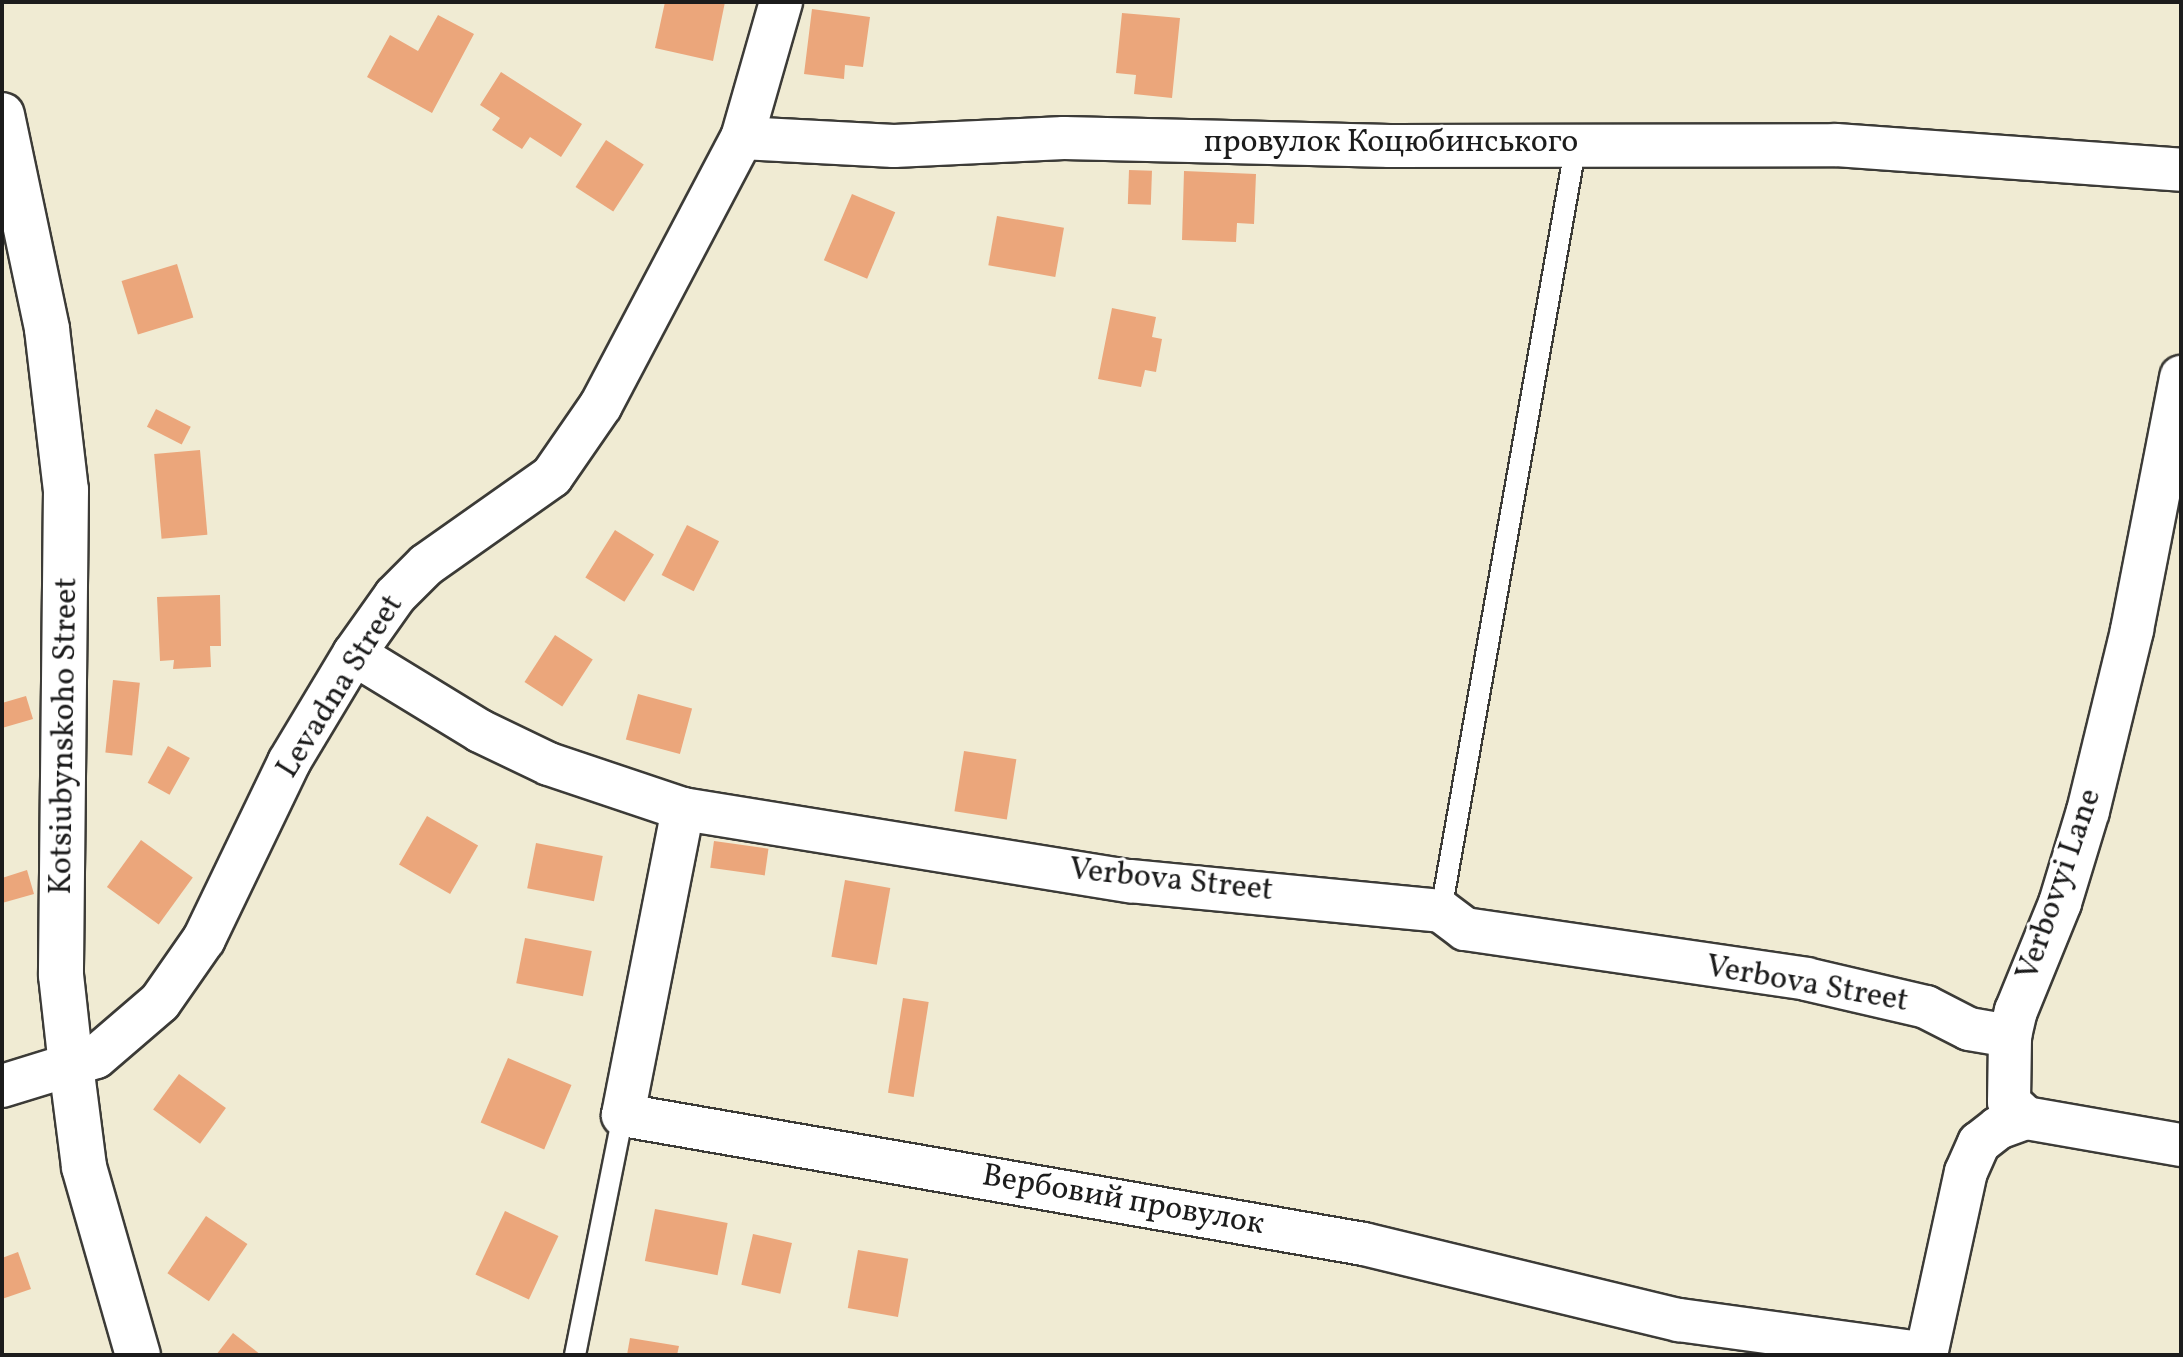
<!DOCTYPE html>
<meta charset="utf-8">
<style>
body{margin:0}
#map{position:relative;width:2183px;height:1357px;overflow:hidden;background:#f0ebd3;font-family:Vollkorn,serif}
div>[style]{position:absolute}
.building>*{inset:0;background:#eba67b;transform-origin:0 0}
.roads{filter:drop-shadow(2px 0 #3c3b37) drop-shadow(-2px 0 #3c3b37) drop-shadow(0 2px #3c3b37) drop-shadow(0 -2px #3c3b37)}
.lane>*{height:20px;margin:-10px;padding:0 10px;transform-origin:10px;border-radius:10px;background:#fff}
.street>*{height:42px;margin:-21px;padding:0 21px;transform-origin:21px;border-radius:21px;background:#fff}
.secondary>*{height:44px;margin:-22px;padding:0 22px;transform-origin:22px;border-radius:22px;background:#fff}
span{translate:-50% -50%;white-space:nowrap;text-align:center;line-height:1.15;-webkit-text-stroke:6px #fff;paint-order:stroke}
.street-label{font-size:32px;color:#1c1c1c}
.frame{position:absolute;inset:0;border:4px solid #1c1c1c;pointer-events:none}
</style>
<div id="map">
<div class="building">
<div style="clip-path:polygon(665px 2px,725px 2px,713px 61px,655px 48px)"></div>
<div style="clip-path:polygon(812px 9px,870px 17px,863px 67px,845px 65px,844px 79px,804px 74px)"></div>
<div style="clip-path:polygon(1122px 13px,1180px 18px,1172px 98px,1134px 94px,1136px 75px,1116px 73px)"></div>
<div style="clip-path:polygon(438px 15px,474px 34px,432px 113px,367px 77px,390px 35px,418px 51px)"></div>
<div style="clip-path:polygon(501px 72px,582px 124px,561px 157px,530px 137px,522px 149px,492px 130px,500px 118px,480px 105px)"></div>
<div style="left:606px;top:140px;width:45px;height:56px;rotate:33deg"></div>
<div style="left:1129px;top:170px;width:23px;height:34px;rotate:2deg"></div>
<div style="clip-path:polygon(1184px 171px,1256px 174px,1254px 224px,1237px 223px,1236px 242px,1182px 240px)"></div>
<div style="left:852px;top:194px;width:47px;height:72px;rotate:23deg"></div>
<div style="left:997px;top:216px;width:68px;height:50px;rotate:10deg"></div>
<div style="left:177px;top:264px;width:56px;height:58px;rotate:73deg"></div>
<div style="clip-path:polygon(1112px 308px,1156px 317px,1152px 337px,1162px 339px,1156px 372px,1145px 370px,1141px 387px,1098px 379px)"></div>
<div style="left:156px;top:409px;width:39px;height:20px;rotate:27deg"></div>
<div style="left:200px;top:450px;width:85px;height:46px;rotate:85deg"></div>
<div style="left:687px;top:525px;width:36px;height:56px;rotate:27deg"></div>
<div style="left:615px;top:530px;width:46px;height:56px;rotate:32deg"></div>
<div style="clip-path:polygon(220px 595px,221px 646px,210px 646px,211px 667px,173px 669px,174px 660px,160px 661px,157px 597px)"></div>
<div style="left:555px;top:635px;width:45px;height:56px;rotate:33deg"></div>
<div style="left:113px;top:680px;width:27px;height:73px;rotate:6deg"></div>
<div style="left:638px;top:694px;width:56px;height:47px;rotate:15deg"></div>
<div style="clip-path:polygon(26px 696px,33px 719px,2px 728px,2px 703px)"></div>
<div style="left:168px;top:746px;width:25px;height:42px;rotate:29deg"></div>
<div style="left:964px;top:751px;width:53px;height:61px;rotate:9deg"></div>
<div style="left:427px;top:816px;width:59px;height:56px;rotate:30deg"></div>
<div style="left:141px;top:840px;width:64px;height:58px;rotate:36deg"></div>
<div style="left:714px;top:841px;width:55px;height:27px;rotate:8deg"></div>
<div style="left:536px;top:843px;width:68px;height:46px;rotate:11deg"></div>
<div style="clip-path:polygon(27px 870px,34px 894px,2px 903px,2px 878px)"></div>
<div style="left:845px;top:880px;width:46px;height:78px;rotate:10deg"></div>
<div style="left:525px;top:938px;width:68px;height:46px;rotate:11deg"></div>
<div style="left:903px;top:998px;width:26px;height:96px;rotate:9deg"></div>
<div style="left:508px;top:1058px;width:69px;height:70px;rotate:23deg"></div>
<div style="left:179px;top:1074px;width:58px;height:44px;rotate:36deg"></div>
<div style="left:655px;top:1209px;width:74px;height:53px;rotate:11deg"></div>
<div style="left:505px;top:1211px;width:59px;height:70px;rotate:25deg"></div>
<div style="left:206px;top:1216px;width:50px;height:69px;rotate:34deg"></div>
<div style="left:753px;top:1234px;width:40px;height:52px;rotate:13deg"></div>
<div style="left:858px;top:1250px;width:51px;height:59px;rotate:10deg"></div>
<div style="clip-path:polygon(18px 1252px,31px 1289px,2px 1299px,2px 1258px)"></div>
<div style="clip-path:polygon(233px 1333px,261px 1355px,216px 1355px)"></div>
<div style="clip-path:polygon(630px 1338px,679px 1346px,677px 1355px,627px 1355px)"></div>
</div>
<div class="roads">
<div class="lane">
<div style="left:1441px;top:911px;width:779px;rotate:-80.02deg"></div>
<div style="left:575px;top:1355px;width:245px;rotate:-78.7deg"></div>
</div>
<div class="street">
<div style="left:742px;top:138px;width:152px;rotate:3deg"></div>
<div style="left:894px;top:146px;width:170px;rotate:-2.7deg"></div>
<div style="left:1064px;top:138px;width:326px;rotate:1.4deg"></div>
<div style="left:1390px;top:146px;width:446px;rotate:-0.1deg"></div>
<div style="left:1836px;top:145px;width:346px;rotate:4.1deg"></div>
<div style="left:354px;top:654px;width:148px;rotate:31.4deg"></div>
<div style="left:480px;top:731px;width:76px;rotate:25.6deg"></div>
<div style="left:549px;top:764px;width:141px;rotate:18.6deg"></div>
<div style="left:683px;top:809px;width:453px;rotate:9.2deg"></div>
<div style="left:1130px;top:881px;width:312px;rotate:5.5deg"></div>
<div style="left:1441px;top:911px;width:30px;rotate:37deg"></div>
<div style="left:1465px;top:929px;width:345px;rotate:8.3deg"></div>
<div style="left:1806px;top:979px;width:123px;rotate:13.1deg"></div>
<div style="left:1926px;top:1007px;width:48px;rotate:27.1deg"></div>
<div style="left:1969px;top:1029px;width:42px;rotate:9.7deg"></div>
<div style="left:683px;top:809px;width:312px;rotate:101.1deg"></div>
<div style="left:623px;top:1115px;width:752px;rotate:9.88deg"></div>
<div style="left:1364px;top:1244px;width:324px;rotate:13.6deg"></div>
<div style="left:1679px;top:1320px;width:250px;rotate:7.8deg"></div>
<div style="left:2px;top:1086px;width:98px;rotate:-17.1deg"></div>
<div style="left:96px;top:1057px;width:84px;rotate:-40.7deg"></div>
<div style="left:160px;top:1002px;width:77px;rotate:-55.1deg"></div>
<div style="left:204px;top:939px;width:196px;rotate:-64.3deg"></div>
<div style="left:289px;top:762px;width:126px;rotate:-59deg"></div>
<div style="left:354px;top:654px;width:71px;rotate:-54.7deg"></div>
<div style="left:395px;top:596px;width:44px;rotate:-45deg"></div>
<div style="left:426px;top:565px;width:154px;rotate:-35.2deg"></div>
<div style="left:552px;top:476px;width:86px;rotate:-55.4deg"></div>
<div style="left:601px;top:405px;width:302px;rotate:-62.2deg"></div>
<div style="left:742px;top:138px;width:141px;rotate:-74deg"></div>
<div style="left:2026px;top:1118px;width:157px;rotate:9.9deg"></div>
<div style="left:1926px;top:1355px;width:187px;rotate:-77.7deg"></div>
<div style="left:1966px;top:1172px;width:32px;rotate:-66deg"></div>
<div style="left:1979px;top:1143px;width:24px;rotate:-38deg"></div>
<div style="left:1998px;top:1128px;width:30px;rotate:-20deg"></div>
<div style="left:2026px;top:1118px;width:23px;rotate:-137deg"></div>
<div style="left:2009px;top:1102px;width:66px;rotate:-89.1deg"></div>
<div style="left:2010px;top:1036px;width:26px;rotate:-77deg"></div>
<div style="left:2016px;top:1011px;width:117px;rotate:-67.8deg"></div>
<div style="left:2060px;top:903px;width:96px;rotate:-73.1deg"></div>
<div style="left:2088px;top:811px;width:186px;rotate:-76.3deg"></div>
<div style="left:2132px;top:630px;width:258px;rotate:-79deg"></div>
</div>
<div class="secondary">
<div style="left:2px;top:115px;width:219px;rotate:78.1deg"></div>
<div style="left:47px;top:329px;width:162px;rotate:83.3deg"></div>
<div style="left:66px;top:490px;width:485px;rotate:90.6deg"></div>
<div style="left:61px;top:975px;width:91px;rotate:83.7deg"></div>
<div style="left:71px;top:1065px;width:103px;rotate:82.7deg"></div>
<div style="left:84px;top:1167px;width:196px;rotate:74deg"></div>
</div>
</div>
<div class="street-label">
<span style="left:1391px;top:143px">провулок Коцюбинського</span>
<span style="left:341px;top:687px;rotate:-58deg">Levadna Street</span>
<span style="left:65px;top:736px;rotate:-89deg">Kotsiubynskoho Street</span>
<span style="left:1171px;top:881px;rotate:6deg">Verbova Street</span>
<span style="left:2060px;top:885px;rotate:-71deg">Verbovyi Lane</span>
<span style="left:1807px;top:985px;rotate:10deg">Verbova Street</span>
<span style="left:1123px;top:1201px;rotate:10deg">Вербовий провулок</span>
</div>
<div class="frame"></div>
</div>
